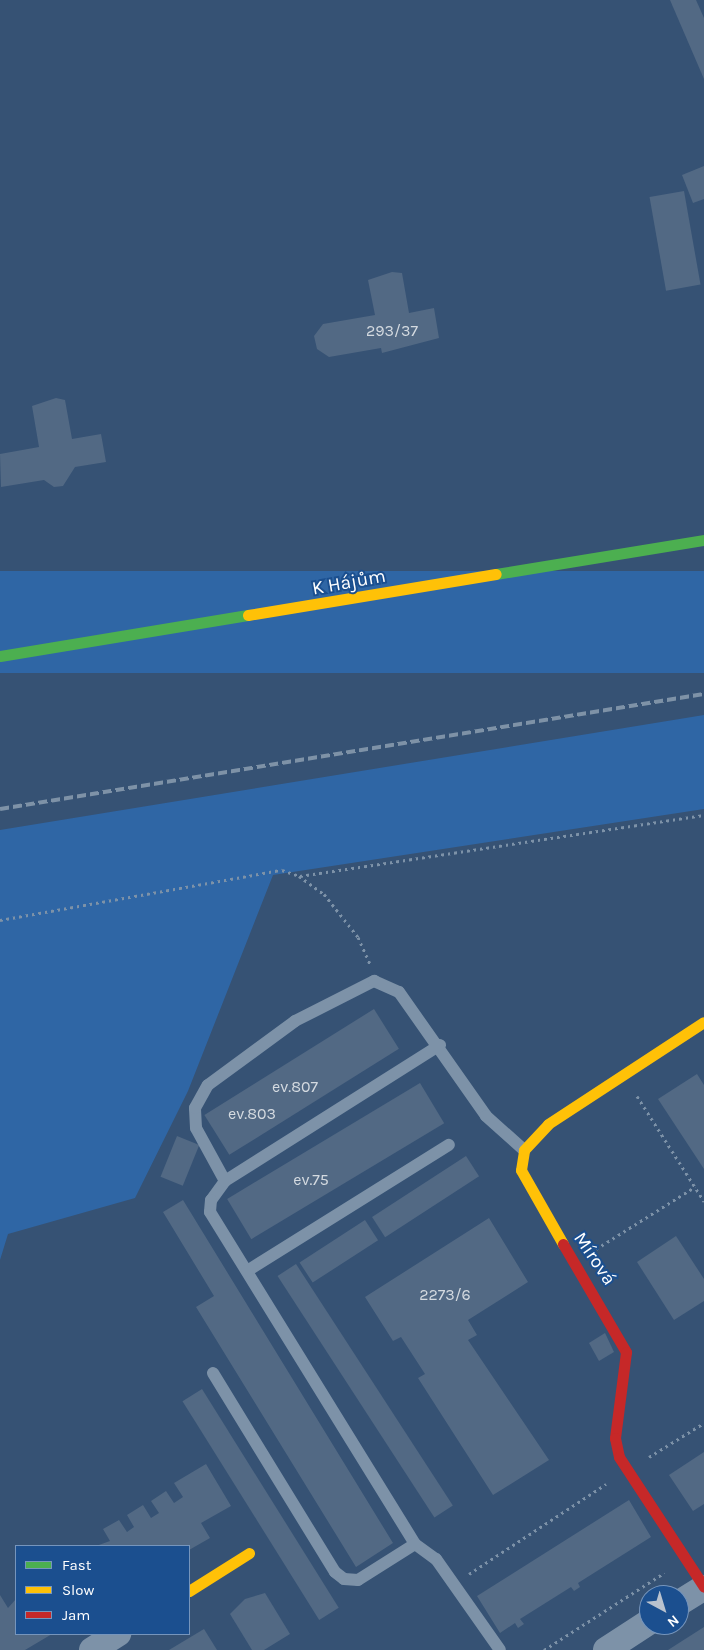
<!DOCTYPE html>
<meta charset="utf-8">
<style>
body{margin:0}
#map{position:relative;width:704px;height:1650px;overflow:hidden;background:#365274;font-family:Karla,sans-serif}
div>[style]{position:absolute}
.green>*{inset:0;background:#2f66a5;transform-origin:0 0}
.building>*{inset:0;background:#526984;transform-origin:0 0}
.path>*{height:3px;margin-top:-1.5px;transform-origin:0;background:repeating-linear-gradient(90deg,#7d92a8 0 2.5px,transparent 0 6.5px)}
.lane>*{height:12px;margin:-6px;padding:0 6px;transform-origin:6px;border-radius:6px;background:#7d92a8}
.street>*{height:26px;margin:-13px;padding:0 13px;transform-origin:13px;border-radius:13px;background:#7d92a8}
.fast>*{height:11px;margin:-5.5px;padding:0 5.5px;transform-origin:5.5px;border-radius:5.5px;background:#4caf50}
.slow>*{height:11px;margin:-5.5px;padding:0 5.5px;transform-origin:5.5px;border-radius:5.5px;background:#ffc107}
.jam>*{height:11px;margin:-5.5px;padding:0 5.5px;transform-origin:5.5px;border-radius:5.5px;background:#c62828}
.rail>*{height:4px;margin-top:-2px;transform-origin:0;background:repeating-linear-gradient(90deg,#7e92a7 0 9px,transparent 0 13px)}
span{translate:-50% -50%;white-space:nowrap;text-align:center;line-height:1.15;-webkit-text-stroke:4px #1b4f8f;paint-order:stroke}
.number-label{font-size:16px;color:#d4dae0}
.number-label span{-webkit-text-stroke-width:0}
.street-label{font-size:19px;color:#fff}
.legend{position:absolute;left:15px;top:1545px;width:175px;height:90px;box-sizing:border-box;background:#1b4f8f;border:1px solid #7695bc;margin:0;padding:6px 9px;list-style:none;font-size:15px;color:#fff}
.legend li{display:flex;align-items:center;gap:10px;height:25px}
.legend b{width:25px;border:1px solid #7695bc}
.north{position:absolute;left:639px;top:1585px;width:50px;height:50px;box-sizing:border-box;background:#1b4f8f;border:1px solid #7695bc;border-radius:50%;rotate:141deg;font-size:14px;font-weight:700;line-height:20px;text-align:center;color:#fff}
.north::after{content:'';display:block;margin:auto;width:18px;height:22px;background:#b9c2ce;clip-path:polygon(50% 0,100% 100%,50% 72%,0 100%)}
</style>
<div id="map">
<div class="green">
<div style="left:704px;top:571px;width:102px;height:712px;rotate:90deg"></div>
<div style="clip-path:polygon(704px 715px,704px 809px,273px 875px,188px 1091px,135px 1198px,8px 1234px,0 1260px,0 830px)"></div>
</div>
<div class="building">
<div style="clip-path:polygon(670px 0,696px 0,704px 18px,704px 79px)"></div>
<div style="clip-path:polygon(704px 166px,704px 199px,693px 203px,682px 175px)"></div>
<div style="left:684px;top:191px;width:95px;height:35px;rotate:80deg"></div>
<div style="clip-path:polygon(392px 272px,402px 273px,409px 313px,434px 308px,439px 338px,382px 353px,381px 348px,329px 357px,317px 349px,314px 336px,323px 324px,375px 315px,368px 280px)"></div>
<div style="clip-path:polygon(56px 398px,65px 400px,72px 439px,101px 434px,106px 462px,75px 467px,63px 486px,54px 487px,44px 480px,1px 487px,0 454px,39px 447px,32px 406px)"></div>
<div style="left:374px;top:1009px;width:47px;height:200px;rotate:58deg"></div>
<div style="clip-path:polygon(697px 1074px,704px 1085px,704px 1169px,658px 1099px)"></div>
<div style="left:420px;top:1083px;width:47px;height:225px;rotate:59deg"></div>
<div style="left:177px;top:1136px;width:24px;height:44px;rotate:22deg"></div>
<div style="left:466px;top:1156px;width:24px;height:112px;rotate:57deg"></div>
<div style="clip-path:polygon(183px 1200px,393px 1543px,356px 1567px,196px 1307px,214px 1296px,163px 1212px)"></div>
<div style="clip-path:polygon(489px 1218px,528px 1282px,468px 1320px,477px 1335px,468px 1340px,549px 1460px,493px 1495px,418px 1378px,425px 1374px,401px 1337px,393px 1341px,365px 1297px)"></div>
<div style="left:365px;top:1220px;width:24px;height:78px;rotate:57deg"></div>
<div style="clip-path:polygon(676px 1236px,704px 1279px,704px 1301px,674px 1320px,637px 1262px)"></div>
<div style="left:296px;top:1264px;width:288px;height:22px;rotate:57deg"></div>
<div style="clip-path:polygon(605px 1333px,614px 1352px,599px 1361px,589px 1343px)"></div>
<div style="left:202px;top:1389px;width:258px;height:23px;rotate:58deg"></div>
<div style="clip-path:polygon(704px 1452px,704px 1504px,693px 1511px,669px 1475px)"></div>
<div style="clip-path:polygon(206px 1464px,231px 1506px,201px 1523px,210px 1538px,189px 1550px,189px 1546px,96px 1546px,110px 1541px,103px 1529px,119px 1520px,127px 1532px,134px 1527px,127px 1515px,143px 1505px,151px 1518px,159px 1513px,151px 1501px,166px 1491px,174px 1503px,183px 1497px,174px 1483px)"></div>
<div style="clip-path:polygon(629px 1500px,651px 1537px,578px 1583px,580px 1587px,574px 1591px,571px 1587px,520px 1619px,524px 1624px,518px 1628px,515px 1623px,500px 1633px,477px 1596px)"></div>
<div style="clip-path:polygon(265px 1593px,290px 1634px,264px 1650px,252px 1650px,230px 1614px,245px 1599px)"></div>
<div style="clip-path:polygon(0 1595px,8px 1608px,16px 1599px,16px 1634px,52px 1634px,25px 1650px,0 1650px)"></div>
<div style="clip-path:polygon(704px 1627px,704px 1650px,668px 1650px)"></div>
<div style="clip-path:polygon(204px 1629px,217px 1650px,169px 1650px)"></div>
</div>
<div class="path">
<div style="left:300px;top:876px;width:409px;rotate:-8.6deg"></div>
<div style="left:0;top:920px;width:286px;rotate:-10.1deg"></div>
<div style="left:282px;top:870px;width:18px;rotate:19deg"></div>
<div style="left:299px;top:876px;width:31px;rotate:36deg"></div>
<div style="left:324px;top:894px;width:55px;rotate:51.7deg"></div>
<div style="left:358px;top:937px;width:30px;rotate:66deg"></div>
<div style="left:637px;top:1096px;width:125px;rotate:57.5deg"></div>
<div style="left:596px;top:1249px;width:117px;rotate:-32.1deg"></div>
<div style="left:649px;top:1457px;width:65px;rotate:-31.7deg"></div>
<div style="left:469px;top:1574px;width:164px;rotate:-33.3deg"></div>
<div style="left:544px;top:1650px;width:143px;rotate:-32.7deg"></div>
</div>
<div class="lane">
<div style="left:440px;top:1045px;width:254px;rotate:147.7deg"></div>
<div style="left:225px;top:1181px;width:24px;rotate:126deg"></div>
<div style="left:211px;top:1200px;width:12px;rotate:95deg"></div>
<div style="left:210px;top:1212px;width:390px;rotate:58.3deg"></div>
<div style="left:415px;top:1544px;width:26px;rotate:36deg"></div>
<div style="left:436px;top:1559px;width:111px;rotate:54.9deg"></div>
<div style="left:225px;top:1181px;width:60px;rotate:-118.7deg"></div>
<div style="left:196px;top:1128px;width:20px;rotate:-93deg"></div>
<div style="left:195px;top:1108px;width:26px;rotate:-61deg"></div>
<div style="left:208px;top:1085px;width:108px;rotate:-36.3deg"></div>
<div style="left:295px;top:1021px;width:89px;rotate:-26.9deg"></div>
<div style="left:374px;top:981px;width:27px;rotate:24deg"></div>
<div style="left:399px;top:992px;width:151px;rotate:54.9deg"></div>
<div style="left:486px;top:1116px;width:51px;rotate:41.8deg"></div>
<div style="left:247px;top:1271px;width:238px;rotate:-32deg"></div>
<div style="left:213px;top:1373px;width:233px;rotate:58.5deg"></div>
<div style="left:335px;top:1572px;width:11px;rotate:38deg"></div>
<div style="left:344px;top:1579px;width:14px;rotate:4deg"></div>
<div style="left:358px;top:1580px;width:67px;rotate:-32.3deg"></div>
</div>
<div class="street">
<div style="left:679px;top:1603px;width:28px;rotate:-32deg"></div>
<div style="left:92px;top:1650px;width:31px;rotate:-32deg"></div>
<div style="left:606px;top:1650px;width:51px;rotate:-33.1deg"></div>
</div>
<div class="fast">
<div style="left:496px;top:574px;width:211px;rotate:-9.3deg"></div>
<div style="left:0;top:656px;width:251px;rotate:-9.4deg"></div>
</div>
<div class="slow">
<div style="left:248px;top:615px;width:251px;rotate:-9.4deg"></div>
<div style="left:563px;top:1244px;width:85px;rotate:-119.6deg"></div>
<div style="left:521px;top:1170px;width:20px;rotate:-81deg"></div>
<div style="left:524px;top:1150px;width:35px;rotate:-47deg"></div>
<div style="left:548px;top:1124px;width:186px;rotate:-33.2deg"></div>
<div style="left:189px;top:1591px;width:71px;rotate:-32.3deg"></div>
</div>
<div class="jam">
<div style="left:563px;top:1244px;width:125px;rotate:59.7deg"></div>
<div style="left:626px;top:1352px;width:87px;rotate:97.3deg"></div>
<div style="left:615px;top:1438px;width:19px;rotate:78deg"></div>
<div style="left:619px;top:1457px;width:155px;rotate:56.8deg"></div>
</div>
<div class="rail">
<div style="left:0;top:809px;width:713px;rotate:-9.28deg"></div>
</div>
<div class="number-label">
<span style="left:392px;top:331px">293/37</span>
<span style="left:295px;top:1087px">ev.807</span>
<span style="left:252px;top:1114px">ev.803</span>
<span style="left:311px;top:1180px">ev.75</span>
<span style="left:445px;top:1295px">2273/6</span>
</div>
<div class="street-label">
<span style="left:349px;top:583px;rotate:-10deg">K Hájům</span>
<span style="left:594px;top:1259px;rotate:56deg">Mírová</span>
</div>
<ul class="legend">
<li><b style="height:6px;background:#4caf50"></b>Fast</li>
<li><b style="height:6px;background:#ffc107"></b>Slow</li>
<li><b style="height:6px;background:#c62828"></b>Jam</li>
</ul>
<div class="north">N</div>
</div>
